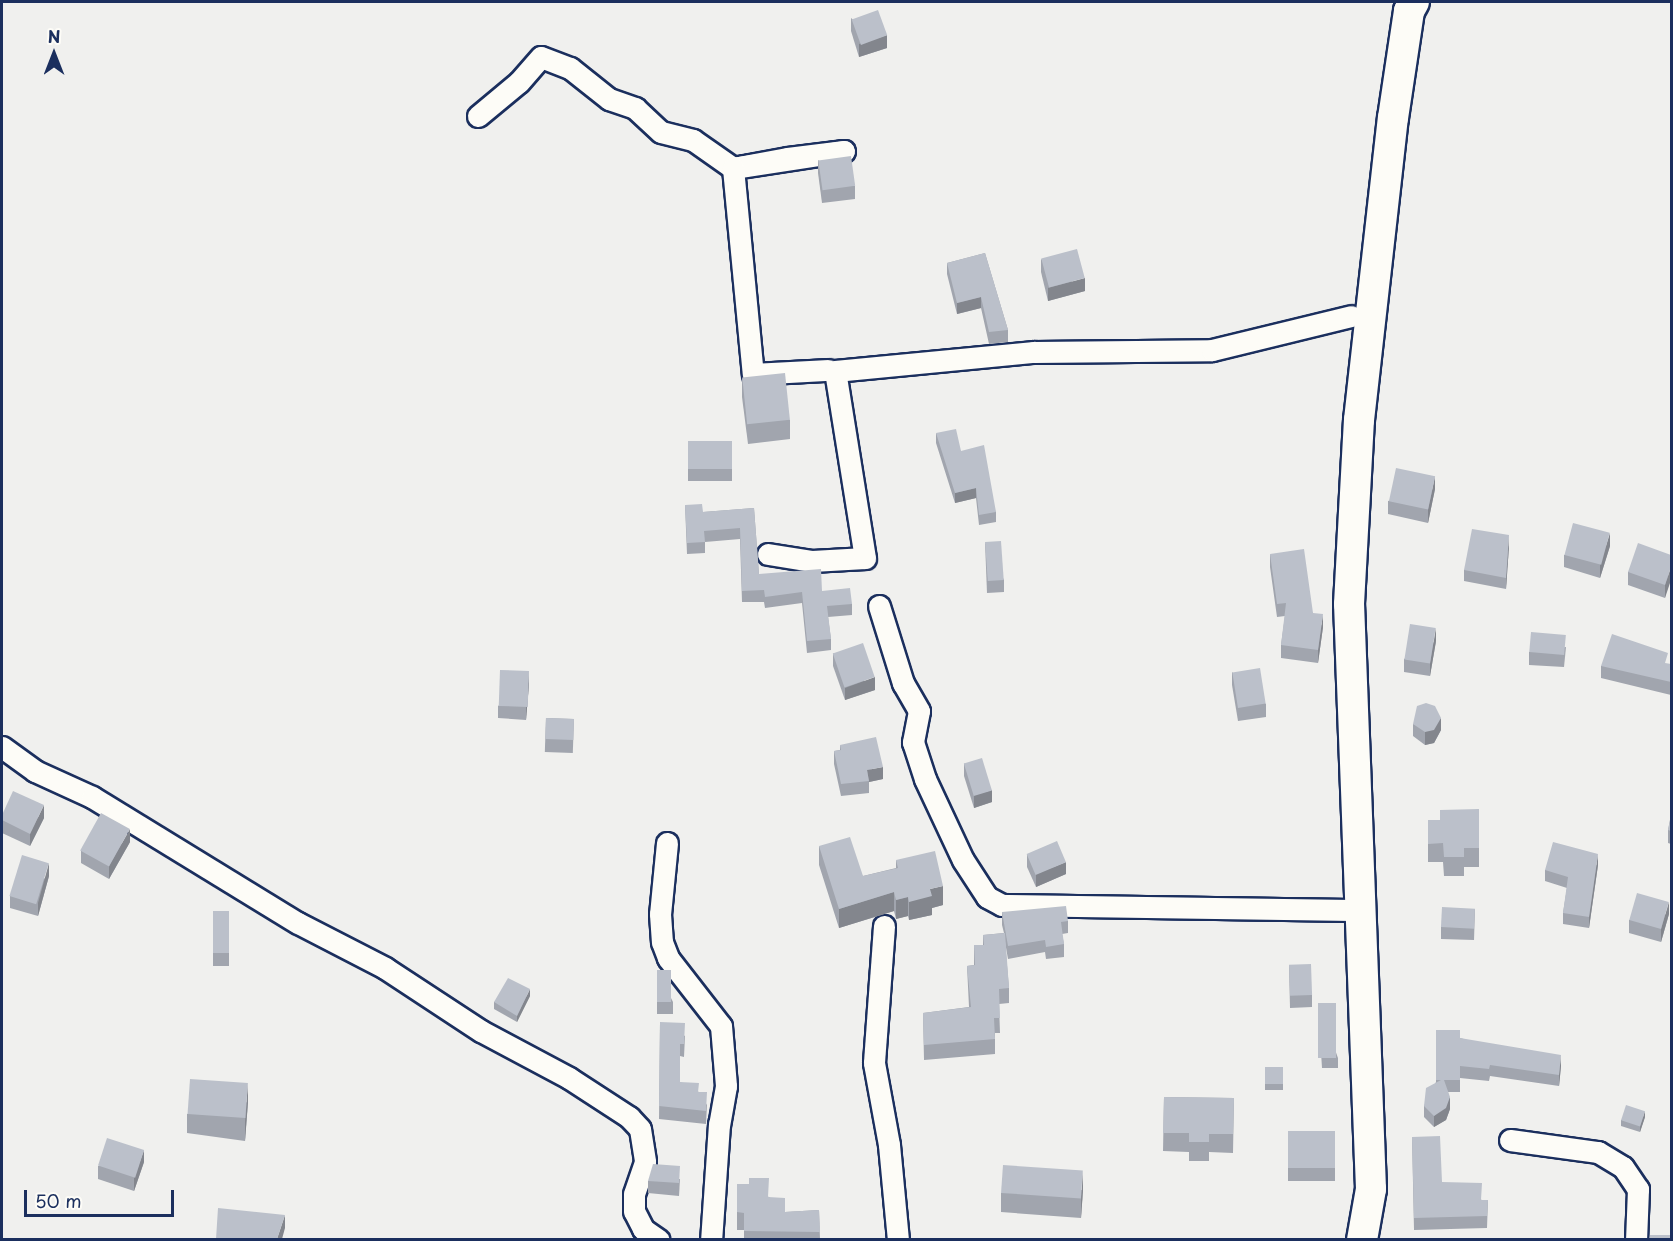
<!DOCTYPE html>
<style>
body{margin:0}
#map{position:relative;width:1673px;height:1241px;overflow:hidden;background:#f0f0ee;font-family:"Playpen Sans",sans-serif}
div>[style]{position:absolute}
.roads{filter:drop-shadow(2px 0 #1b2f5e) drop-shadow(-2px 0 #1b2f5e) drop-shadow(0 2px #1b2f5e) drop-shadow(0 -2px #1b2f5e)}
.street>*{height:21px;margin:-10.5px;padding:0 10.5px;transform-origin:10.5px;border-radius:10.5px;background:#fdfcf7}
.secondary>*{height:30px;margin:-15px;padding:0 15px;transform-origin:15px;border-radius:15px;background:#fdfcf7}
.wall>*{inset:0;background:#a1a5ae;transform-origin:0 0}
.shaded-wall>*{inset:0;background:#83868d}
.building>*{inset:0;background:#bbc0ca;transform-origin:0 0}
span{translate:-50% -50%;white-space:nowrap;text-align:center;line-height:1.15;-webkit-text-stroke:5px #fdfcf7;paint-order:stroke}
.frame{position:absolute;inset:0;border:3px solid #1b2f5e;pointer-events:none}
.north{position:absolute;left:24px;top:24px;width:60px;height:60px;-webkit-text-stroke:4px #fdfcf7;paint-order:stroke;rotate:0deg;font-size:16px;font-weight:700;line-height:24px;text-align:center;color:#1b2f5e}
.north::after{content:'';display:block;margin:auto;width:21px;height:27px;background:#1b2f5e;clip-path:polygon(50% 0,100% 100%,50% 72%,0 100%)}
.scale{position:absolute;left:24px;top:1190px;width:150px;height:27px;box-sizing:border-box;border:3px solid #1b2f5e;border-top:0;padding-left:8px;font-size:18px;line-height:21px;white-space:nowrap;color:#1b2f5e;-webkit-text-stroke:4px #fdfcf7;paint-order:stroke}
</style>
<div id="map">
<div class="roads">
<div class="street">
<div style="left:478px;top:116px;width:53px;rotate:-39.7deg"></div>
<div style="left:519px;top:82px;width:33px;rotate:-49deg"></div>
<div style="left:541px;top:57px;width:31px;rotate:21deg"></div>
<div style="left:570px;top:68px;width:50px;rotate:38.5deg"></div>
<div style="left:609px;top:99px;width:28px;rotate:19deg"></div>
<div style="left:635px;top:108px;width:35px;rotate:43deg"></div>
<div style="left:661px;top:132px;width:33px;rotate:14deg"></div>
<div style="left:693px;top:140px;width:49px;rotate:35deg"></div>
<div style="left:733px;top:168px;width:112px;rotate:-8.7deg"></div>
<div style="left:844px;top:151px;width:57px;rotate:173deg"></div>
<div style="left:787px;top:158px;width:55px;rotate:169.5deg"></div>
<div style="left:733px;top:168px;width:207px;rotate:84.5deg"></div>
<div style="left:753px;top:374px;width:75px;rotate:-3.1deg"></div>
<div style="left:768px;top:554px;width:45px;rotate:9deg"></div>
<div style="left:812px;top:561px;width:53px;rotate:-3.2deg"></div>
<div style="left:865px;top:558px;width:189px;rotate:-99.1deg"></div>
<div style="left:835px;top:371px;width:200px;rotate:-5.5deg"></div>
<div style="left:1034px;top:352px;width:178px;rotate:-0.6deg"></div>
<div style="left:1212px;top:350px;width:143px;rotate:-13.7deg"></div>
<div style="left:879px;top:606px;width:81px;rotate:72.7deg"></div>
<div style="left:903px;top:683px;width:32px;rotate:60deg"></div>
<div style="left:919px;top:711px;width:32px;rotate:101deg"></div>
<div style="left:913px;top:742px;width:39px;rotate:72deg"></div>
<div style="left:925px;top:779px;width:89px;rotate:64.9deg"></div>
<div style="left:963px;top:860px;width:44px;rotate:57deg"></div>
<div style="left:987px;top:897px;width:17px;rotate:28deg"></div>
<div style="left:1002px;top:905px;width:357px;rotate:0.8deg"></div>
<div style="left:2px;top:747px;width:41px;rotate:36deg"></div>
<div style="left:35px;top:771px;width:63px;rotate:24.5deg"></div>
<div style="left:92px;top:797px;width:241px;rotate:31.5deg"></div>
<div style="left:298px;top:923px;width:98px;rotate:27.3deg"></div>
<div style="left:385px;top:968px;width:115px;rotate:33.3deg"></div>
<div style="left:481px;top:1031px;width:100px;rotate:28.1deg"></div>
<div style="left:569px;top:1078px;width:72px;rotate:33deg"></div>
<div style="left:629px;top:1117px;width:16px;rotate:47deg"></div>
<div style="left:640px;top:1129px;width:33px;rotate:81deg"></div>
<div style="left:645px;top:1162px;width:34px;rotate:109deg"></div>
<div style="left:634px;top:1194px;width:17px;rotate:90deg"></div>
<div style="left:634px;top:1211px;width:20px;rotate:63deg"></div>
<div style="left:643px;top:1229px;width:19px;rotate:35deg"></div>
<div style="left:667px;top:843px;width:71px;rotate:95.6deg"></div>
<div style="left:660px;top:914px;width:28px;rotate:86deg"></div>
<div style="left:662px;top:942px;width:17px;rotate:69deg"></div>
<div style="left:668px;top:958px;width:86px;rotate:52.1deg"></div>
<div style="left:721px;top:1026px;width:60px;rotate:85.2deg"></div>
<div style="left:726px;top:1086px;width:39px;rotate:100deg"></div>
<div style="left:719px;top:1124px;width:116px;rotate:93.9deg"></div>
<div style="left:884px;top:926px;width:137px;rotate:94.2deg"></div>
<div style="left:874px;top:1063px;width:83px;rotate:79.6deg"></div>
<div style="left:889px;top:1145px;width:95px;rotate:84.6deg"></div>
<div style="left:1510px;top:1140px;width:89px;rotate:7.8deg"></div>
<div style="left:1598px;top:1152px;width:29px;rotate:31deg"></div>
<div style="left:1623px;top:1167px;width:27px;rotate:56deg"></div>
<div style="left:1638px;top:1189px;width:51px;rotate:92.2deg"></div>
</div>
<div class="secondary">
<div style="left:1362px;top:1240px;width:52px;rotate:-80deg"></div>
<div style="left:1371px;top:1189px;width:585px;rotate:-92.15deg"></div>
<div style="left:1349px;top:604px;width:184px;rotate:-86.9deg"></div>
<div style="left:1359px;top:420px;width:304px;rotate:-83.6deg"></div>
<div style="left:1393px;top:118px;width:108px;rotate:-81.5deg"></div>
<div style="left:1409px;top:11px;width:10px;rotate:-61deg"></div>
</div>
</div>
<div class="wall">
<div style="clip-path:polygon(851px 18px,887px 48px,859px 57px,851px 31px)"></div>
<div style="clip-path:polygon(818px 160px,855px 186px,855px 199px,822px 203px,818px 173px)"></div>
<div style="clip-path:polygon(985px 253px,1008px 330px,1008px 342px,989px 344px,981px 308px,957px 314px,947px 274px,947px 263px)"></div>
<div style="clip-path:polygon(1041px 259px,1085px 291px,1048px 301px,1041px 272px)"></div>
<div style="clip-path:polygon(742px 378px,790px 420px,790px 439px,748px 444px,742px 397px)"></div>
<div style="clip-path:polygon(936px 433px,961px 451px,996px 512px,996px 522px,979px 525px,976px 498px,955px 503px,936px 443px)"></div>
<div style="left:732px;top:441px;width:40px;height:44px;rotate:90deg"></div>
<div style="clip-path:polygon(1435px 489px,1428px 523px,1388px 514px,1388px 501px)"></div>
<div style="clip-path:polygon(685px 505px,703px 512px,754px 508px,759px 574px,822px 591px,852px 604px,852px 615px,828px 617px,831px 639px,831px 650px,807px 653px,802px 603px,765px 608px,764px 602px,742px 602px,740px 539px,705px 542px,705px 553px,687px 554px)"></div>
<div style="clip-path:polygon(985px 542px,1004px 580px,1004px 592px,987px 593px)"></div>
<div style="clip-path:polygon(1509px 546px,1506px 589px,1464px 581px,1464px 570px)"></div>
<div style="clip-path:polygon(1610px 546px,1600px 578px,1564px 567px,1564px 555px)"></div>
<div style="clip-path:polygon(1270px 554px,1323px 627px,1318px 663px,1281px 658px,1281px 645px,1285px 616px,1277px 617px,1270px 567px)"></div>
<div style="clip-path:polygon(1671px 555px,1665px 598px,1628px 585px,1628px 572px)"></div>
<div style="clip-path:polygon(1436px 641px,1430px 676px,1404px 672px,1404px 659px)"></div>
<div style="clip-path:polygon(1566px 647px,1564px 667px,1529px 665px,1529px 652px)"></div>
<div style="clip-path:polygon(833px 653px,875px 690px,845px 700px,833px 666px)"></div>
<div style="clip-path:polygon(1668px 664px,1671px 664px,1671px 695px,1601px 678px,1601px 666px)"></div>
<div style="clip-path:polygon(1232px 672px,1266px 704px,1266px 717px,1238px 721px,1232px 685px)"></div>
<div style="clip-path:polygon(529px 684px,526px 720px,498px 718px,498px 706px)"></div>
<div style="left:546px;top:718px;width:28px;height:34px;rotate:2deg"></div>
<div style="clip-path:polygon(1413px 724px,1441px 730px,1434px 743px,1425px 745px,1413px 736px)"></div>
<div style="clip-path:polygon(840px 745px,883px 779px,869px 782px,869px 793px,841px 796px,834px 764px,834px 751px,840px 750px)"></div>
<div style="clip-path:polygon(964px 763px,992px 802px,974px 808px,964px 776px)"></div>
<div style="clip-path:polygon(1479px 809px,1479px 867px,1464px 867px,1464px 876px,1444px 876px,1443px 862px,1428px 862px,1428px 820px,1440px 820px)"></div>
<div style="clip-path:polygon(2px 815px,44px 818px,30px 846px,2px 833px)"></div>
<div style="clip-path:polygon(1671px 815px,1671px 844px,1668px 843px,1668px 830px)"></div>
<div style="clip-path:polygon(130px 842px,109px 879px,81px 863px,81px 851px)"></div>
<div style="clip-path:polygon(819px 846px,863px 876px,896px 868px,896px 860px,943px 905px,932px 908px,932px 915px,909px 920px,908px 916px,896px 919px,894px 911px,839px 928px,819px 865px)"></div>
<div style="clip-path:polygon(1027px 854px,1066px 874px,1036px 887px,1027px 867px)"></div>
<div style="clip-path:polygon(1598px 865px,1589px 928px,1563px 924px,1563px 913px,1567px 888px,1545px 881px,1545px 870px)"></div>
<div style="clip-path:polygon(49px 876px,38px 916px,10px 908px,10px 896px)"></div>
<div style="clip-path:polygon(1475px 909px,1474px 940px,1441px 939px,1441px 927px)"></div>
<div style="left:213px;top:911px;width:16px;height:55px"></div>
<div style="clip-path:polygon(1002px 912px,1068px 921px,1068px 933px,1062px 934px,1064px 944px,1064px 957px,1046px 959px,1045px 952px,1008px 959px,1005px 942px,1009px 988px,1009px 1003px,999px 1004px,1000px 1033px,995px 1033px,995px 1054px,924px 1060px,923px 1013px,969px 1007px,967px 966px,974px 965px,974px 945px,983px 945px,983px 935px,1004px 933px,1002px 925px)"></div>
<div style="clip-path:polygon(1669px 914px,1661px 942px,1629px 933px,1629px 920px)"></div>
<div style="clip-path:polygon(1289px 965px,1312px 995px,1312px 1007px,1290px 1008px)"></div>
<div style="clip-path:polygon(657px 970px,673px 1002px,673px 1014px,657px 1014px)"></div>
<div style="clip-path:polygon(530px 996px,517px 1022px,494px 1009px,494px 1002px)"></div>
<div style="clip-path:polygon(1318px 1003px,1338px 1058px,1338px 1068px,1322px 1068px)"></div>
<div style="clip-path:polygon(660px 1022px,685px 1036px,684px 1057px,680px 1056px,680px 1082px,699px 1092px,707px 1105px,706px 1124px,659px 1119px)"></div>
<div style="clip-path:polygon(1436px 1030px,1460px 1038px,1561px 1066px,1559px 1086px,1490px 1076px,1489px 1081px,1460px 1078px,1460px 1092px,1448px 1092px,1450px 1109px,1446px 1120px,1434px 1127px,1424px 1117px,1424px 1106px,1436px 1082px)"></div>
<div style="left:1265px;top:1067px;width:18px;height:23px"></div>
<div style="clip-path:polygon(1164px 1097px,1234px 1098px,1233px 1153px,1209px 1152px,1209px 1161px,1189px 1161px,1189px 1152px,1163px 1151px)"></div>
<div style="clip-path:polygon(248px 1102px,245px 1141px,187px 1133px,187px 1114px)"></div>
<div style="clip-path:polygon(1645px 1117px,1640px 1132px,1621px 1126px,1621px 1120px)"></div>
<div style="left:1335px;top:1131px;width:50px;height:47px;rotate:90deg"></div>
<div style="clip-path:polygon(1412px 1137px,1442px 1182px,1482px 1200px,1488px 1200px,1487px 1228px,1414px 1230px)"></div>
<div style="clip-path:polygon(144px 1162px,134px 1191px,98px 1179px,98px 1166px)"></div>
<div style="clip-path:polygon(680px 1179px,679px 1196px,648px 1193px,648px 1181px)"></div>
<div style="clip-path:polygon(737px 1184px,769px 1197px,785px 1212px,819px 1210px,820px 1239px,744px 1239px,744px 1230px,737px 1230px)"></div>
<div style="clip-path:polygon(1083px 1190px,1081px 1218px,1001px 1212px,1001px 1193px)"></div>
</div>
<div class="shaded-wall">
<div style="clip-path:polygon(887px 35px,887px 48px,859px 57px,859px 44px)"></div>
<div style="clip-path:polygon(1085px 278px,1085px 291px,1048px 301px,1048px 288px)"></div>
<div style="clip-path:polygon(981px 297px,981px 308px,957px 314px,957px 303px)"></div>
<div style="clip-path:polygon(1435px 476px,1435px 489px,1428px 523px,1428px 510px)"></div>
<div style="clip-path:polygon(976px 488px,976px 498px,955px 503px,955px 493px)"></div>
<div style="clip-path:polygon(1610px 533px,1610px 546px,1600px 578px,1600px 565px)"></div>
<div style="clip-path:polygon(1509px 535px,1509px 546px,1506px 589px,1506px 578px)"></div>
<div style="clip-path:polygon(1671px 567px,1671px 580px,1665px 598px,1665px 585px)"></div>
<div style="clip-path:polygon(1323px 614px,1323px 627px,1318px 663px,1318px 650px)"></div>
<div style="clip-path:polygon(1436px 628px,1436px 641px,1430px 676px,1430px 663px)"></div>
<div style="clip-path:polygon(529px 671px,529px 684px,526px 720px,526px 708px)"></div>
<div style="clip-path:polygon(875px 677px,875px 690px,845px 700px,845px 688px)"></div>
<div style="clip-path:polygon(1441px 718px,1441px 730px,1434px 743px,1425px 745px,1425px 732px)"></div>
<div style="clip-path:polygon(883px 767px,883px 779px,869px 782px,867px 770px)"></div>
<div style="clip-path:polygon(992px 790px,992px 802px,974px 808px,974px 795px)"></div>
<div style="clip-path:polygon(44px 805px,44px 818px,30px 846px,30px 834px)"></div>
<div style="clip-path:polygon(130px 829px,130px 842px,109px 879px,109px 866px)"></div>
<div style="clip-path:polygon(1598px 854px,1598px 865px,1589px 928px,1589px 917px)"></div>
<div style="clip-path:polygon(1066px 862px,1066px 874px,1036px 887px,1036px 874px)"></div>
<div style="clip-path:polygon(49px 863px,49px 876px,38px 916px,38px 903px)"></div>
<div style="clip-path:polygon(943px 886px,943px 905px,932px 908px,932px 915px,909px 920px,909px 902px,930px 889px)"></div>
<div style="clip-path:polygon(894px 892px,894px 911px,839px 928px,839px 909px)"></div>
<div style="clip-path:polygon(908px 897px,908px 916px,896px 919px,896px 900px)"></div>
<div style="clip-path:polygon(1669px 902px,1669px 914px,1661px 942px,1661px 929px)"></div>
<div style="clip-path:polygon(530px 989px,530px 996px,517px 1022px,517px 1016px)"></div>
<div style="clip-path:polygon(1561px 1055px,1561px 1066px,1559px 1086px,1559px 1075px)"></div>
<div style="clip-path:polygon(248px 1083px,248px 1102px,245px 1141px,245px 1122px)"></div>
<div style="clip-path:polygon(1450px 1097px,1450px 1109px,1446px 1120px,1434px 1127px,1434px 1116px)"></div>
<div style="clip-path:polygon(1645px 1111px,1645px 1117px,1640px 1132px,1640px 1126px)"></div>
<div style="clip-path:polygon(144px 1150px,144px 1162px,134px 1191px,134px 1178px)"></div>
<div style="clip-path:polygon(1083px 1171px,1083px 1190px,1081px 1218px,1081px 1200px)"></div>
<div style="clip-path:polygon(285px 1215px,285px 1228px,282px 1239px,277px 1239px)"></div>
</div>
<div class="building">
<div style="left:878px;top:10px;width:27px;height:28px;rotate:70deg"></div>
<div style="left:851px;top:156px;width:30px;height:33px;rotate:82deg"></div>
<div style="left:1077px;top:249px;width:30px;height:37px;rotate:75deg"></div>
<div style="clip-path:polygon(985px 253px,1008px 330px,989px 332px,981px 297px,957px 303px,947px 263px)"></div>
<div style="left:785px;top:373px;width:47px;height:43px;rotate:84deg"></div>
<div style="clip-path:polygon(956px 429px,961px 451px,984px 445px,996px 512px,979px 515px,976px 488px,955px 493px,936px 433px)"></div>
<div style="left:732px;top:441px;width:28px;height:44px;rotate:90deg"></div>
<div style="left:1396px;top:468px;width:40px;height:34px;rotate:12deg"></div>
<div style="clip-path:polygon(702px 504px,703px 512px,754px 508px,759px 574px,821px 569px,822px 591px,850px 588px,852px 604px,827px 606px,831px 639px,807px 641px,802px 592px,765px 597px,764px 590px,742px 591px,740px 528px,704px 531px,705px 542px,687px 543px,685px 505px)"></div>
<div style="left:1573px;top:523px;width:38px;height:33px;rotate:15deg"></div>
<div style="clip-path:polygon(1472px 529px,1509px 535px,1506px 578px,1464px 570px)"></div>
<div style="left:1001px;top:541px;width:39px;height:16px;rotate:86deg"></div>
<div style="clip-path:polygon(1638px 543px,1671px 555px,1671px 567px,1665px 585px,1628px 572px)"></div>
<div style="clip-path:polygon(1304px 549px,1313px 613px,1323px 614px,1318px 650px,1281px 645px,1286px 603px,1277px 604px,1270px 554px)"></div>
<div style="left:1410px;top:624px;width:26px;height:36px;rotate:9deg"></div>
<div style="left:1531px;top:632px;width:35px;height:20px;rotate:5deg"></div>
<div style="clip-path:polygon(1612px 634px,1668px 653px,1665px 663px,1671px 664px,1671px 682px,1601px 666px)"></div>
<div style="left:863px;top:643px;width:36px;height:32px;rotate:71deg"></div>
<div style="left:1260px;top:668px;width:36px;height:28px;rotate:81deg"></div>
<div style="left:500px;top:670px;width:29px;height:36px;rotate:2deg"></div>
<div style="clip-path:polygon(1426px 703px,1435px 706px,1441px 718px,1434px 730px,1425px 732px,1413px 724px,1417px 706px)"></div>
<div style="left:546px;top:718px;width:28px;height:21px;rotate:2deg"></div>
<div style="clip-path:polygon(876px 737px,883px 767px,867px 770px,869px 781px,841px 784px,834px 751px,841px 750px,840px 745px)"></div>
<div style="left:982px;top:758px;width:34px;height:19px;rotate:73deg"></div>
<div style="clip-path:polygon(13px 791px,44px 805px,30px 834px,2px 820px,2px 815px)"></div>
<div style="clip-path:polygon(1479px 809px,1479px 848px,1464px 848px,1464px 857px,1444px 857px,1443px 843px,1428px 844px,1428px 820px,1440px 820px,1440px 810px)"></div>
<div style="left:101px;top:813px;width:33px;height:43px;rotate:29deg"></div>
<div style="clip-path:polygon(1671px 815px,1671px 831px,1668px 830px)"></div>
<div style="clip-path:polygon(850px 837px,863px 876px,898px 868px,896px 860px,935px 851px,943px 886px,930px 889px,932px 896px,909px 902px,908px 897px,896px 900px,894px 892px,839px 909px,819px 846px)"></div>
<div style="left:1057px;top:841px;width:23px;height:33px;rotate:67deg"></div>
<div style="clip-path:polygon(1553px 842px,1598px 854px,1589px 917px,1563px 913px,1568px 877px,1545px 870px)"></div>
<div style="left:22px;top:855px;width:28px;height:43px;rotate:17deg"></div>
<div style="left:1637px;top:893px;width:33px;height:28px;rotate:16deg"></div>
<div style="clip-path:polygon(1066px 906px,1068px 921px,1061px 922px,1064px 944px,1046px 947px,1045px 940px,1008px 946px,1002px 912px)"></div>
<div style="left:1442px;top:907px;width:33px;height:20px;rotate:3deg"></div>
<div style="left:213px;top:911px;width:16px;height:42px"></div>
<div style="clip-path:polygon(1005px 933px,1009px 988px,999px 989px,1000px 1018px,994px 1018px,995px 1039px,924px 1045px,923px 1013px,971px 1007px,967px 966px,975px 965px,974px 945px,984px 945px,983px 935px)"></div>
<div style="left:1311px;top:964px;width:31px;height:22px;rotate:88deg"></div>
<div style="left:657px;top:970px;width:14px;height:32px"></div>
<div style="clip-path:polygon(508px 978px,530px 989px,517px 1016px,494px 1002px)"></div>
<div style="left:1318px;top:1003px;width:18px;height:55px"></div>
<div style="clip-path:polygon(660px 1022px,685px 1023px,684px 1044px,680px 1044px,680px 1082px,699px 1083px,698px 1092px,707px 1092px,706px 1111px,659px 1106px)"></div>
<div style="clip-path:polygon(1436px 1030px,1460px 1030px,1460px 1038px,1561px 1055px,1559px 1075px,1490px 1065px,1489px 1069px,1460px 1066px,1460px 1080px,1444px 1080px,1450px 1097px,1446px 1108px,1434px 1116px,1424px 1106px,1426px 1088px,1441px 1080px,1436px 1080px)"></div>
<div style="left:1265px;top:1067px;width:18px;height:17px"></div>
<div style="left:190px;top:1079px;width:58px;height:35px;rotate:4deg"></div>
<div style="clip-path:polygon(1164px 1097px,1234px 1098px,1233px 1134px,1209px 1134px,1209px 1142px,1189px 1142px,1189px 1133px,1163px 1133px)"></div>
<div style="left:1626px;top:1105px;width:20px;height:16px;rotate:18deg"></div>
<div style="left:1335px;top:1131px;width:37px;height:47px;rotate:90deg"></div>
<div style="clip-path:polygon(1440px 1136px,1442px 1182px,1482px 1183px,1481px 1200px,1488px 1200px,1487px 1216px,1414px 1218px,1412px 1137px)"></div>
<div style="left:107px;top:1138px;width:39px;height:29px;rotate:18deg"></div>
<div style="clip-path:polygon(653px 1164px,680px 1166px,679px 1183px,648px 1181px)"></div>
<div style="left:1003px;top:1165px;width:80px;height:28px;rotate:4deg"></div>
<div style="clip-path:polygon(749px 1178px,769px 1178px,768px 1197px,785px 1198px,785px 1212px,819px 1210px,820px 1232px,744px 1231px,744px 1213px,737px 1212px,737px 1184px,749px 1184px)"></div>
<div style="clip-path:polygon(218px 1208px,285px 1215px,277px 1239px,253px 1239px,247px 1238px,247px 1239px,200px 1239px,216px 1239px)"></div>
<div style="clip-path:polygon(1671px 1229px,1671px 1239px,1650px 1239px,1650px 1235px,1671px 1235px)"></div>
</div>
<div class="frame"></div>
<div class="north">N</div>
<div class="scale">50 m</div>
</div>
